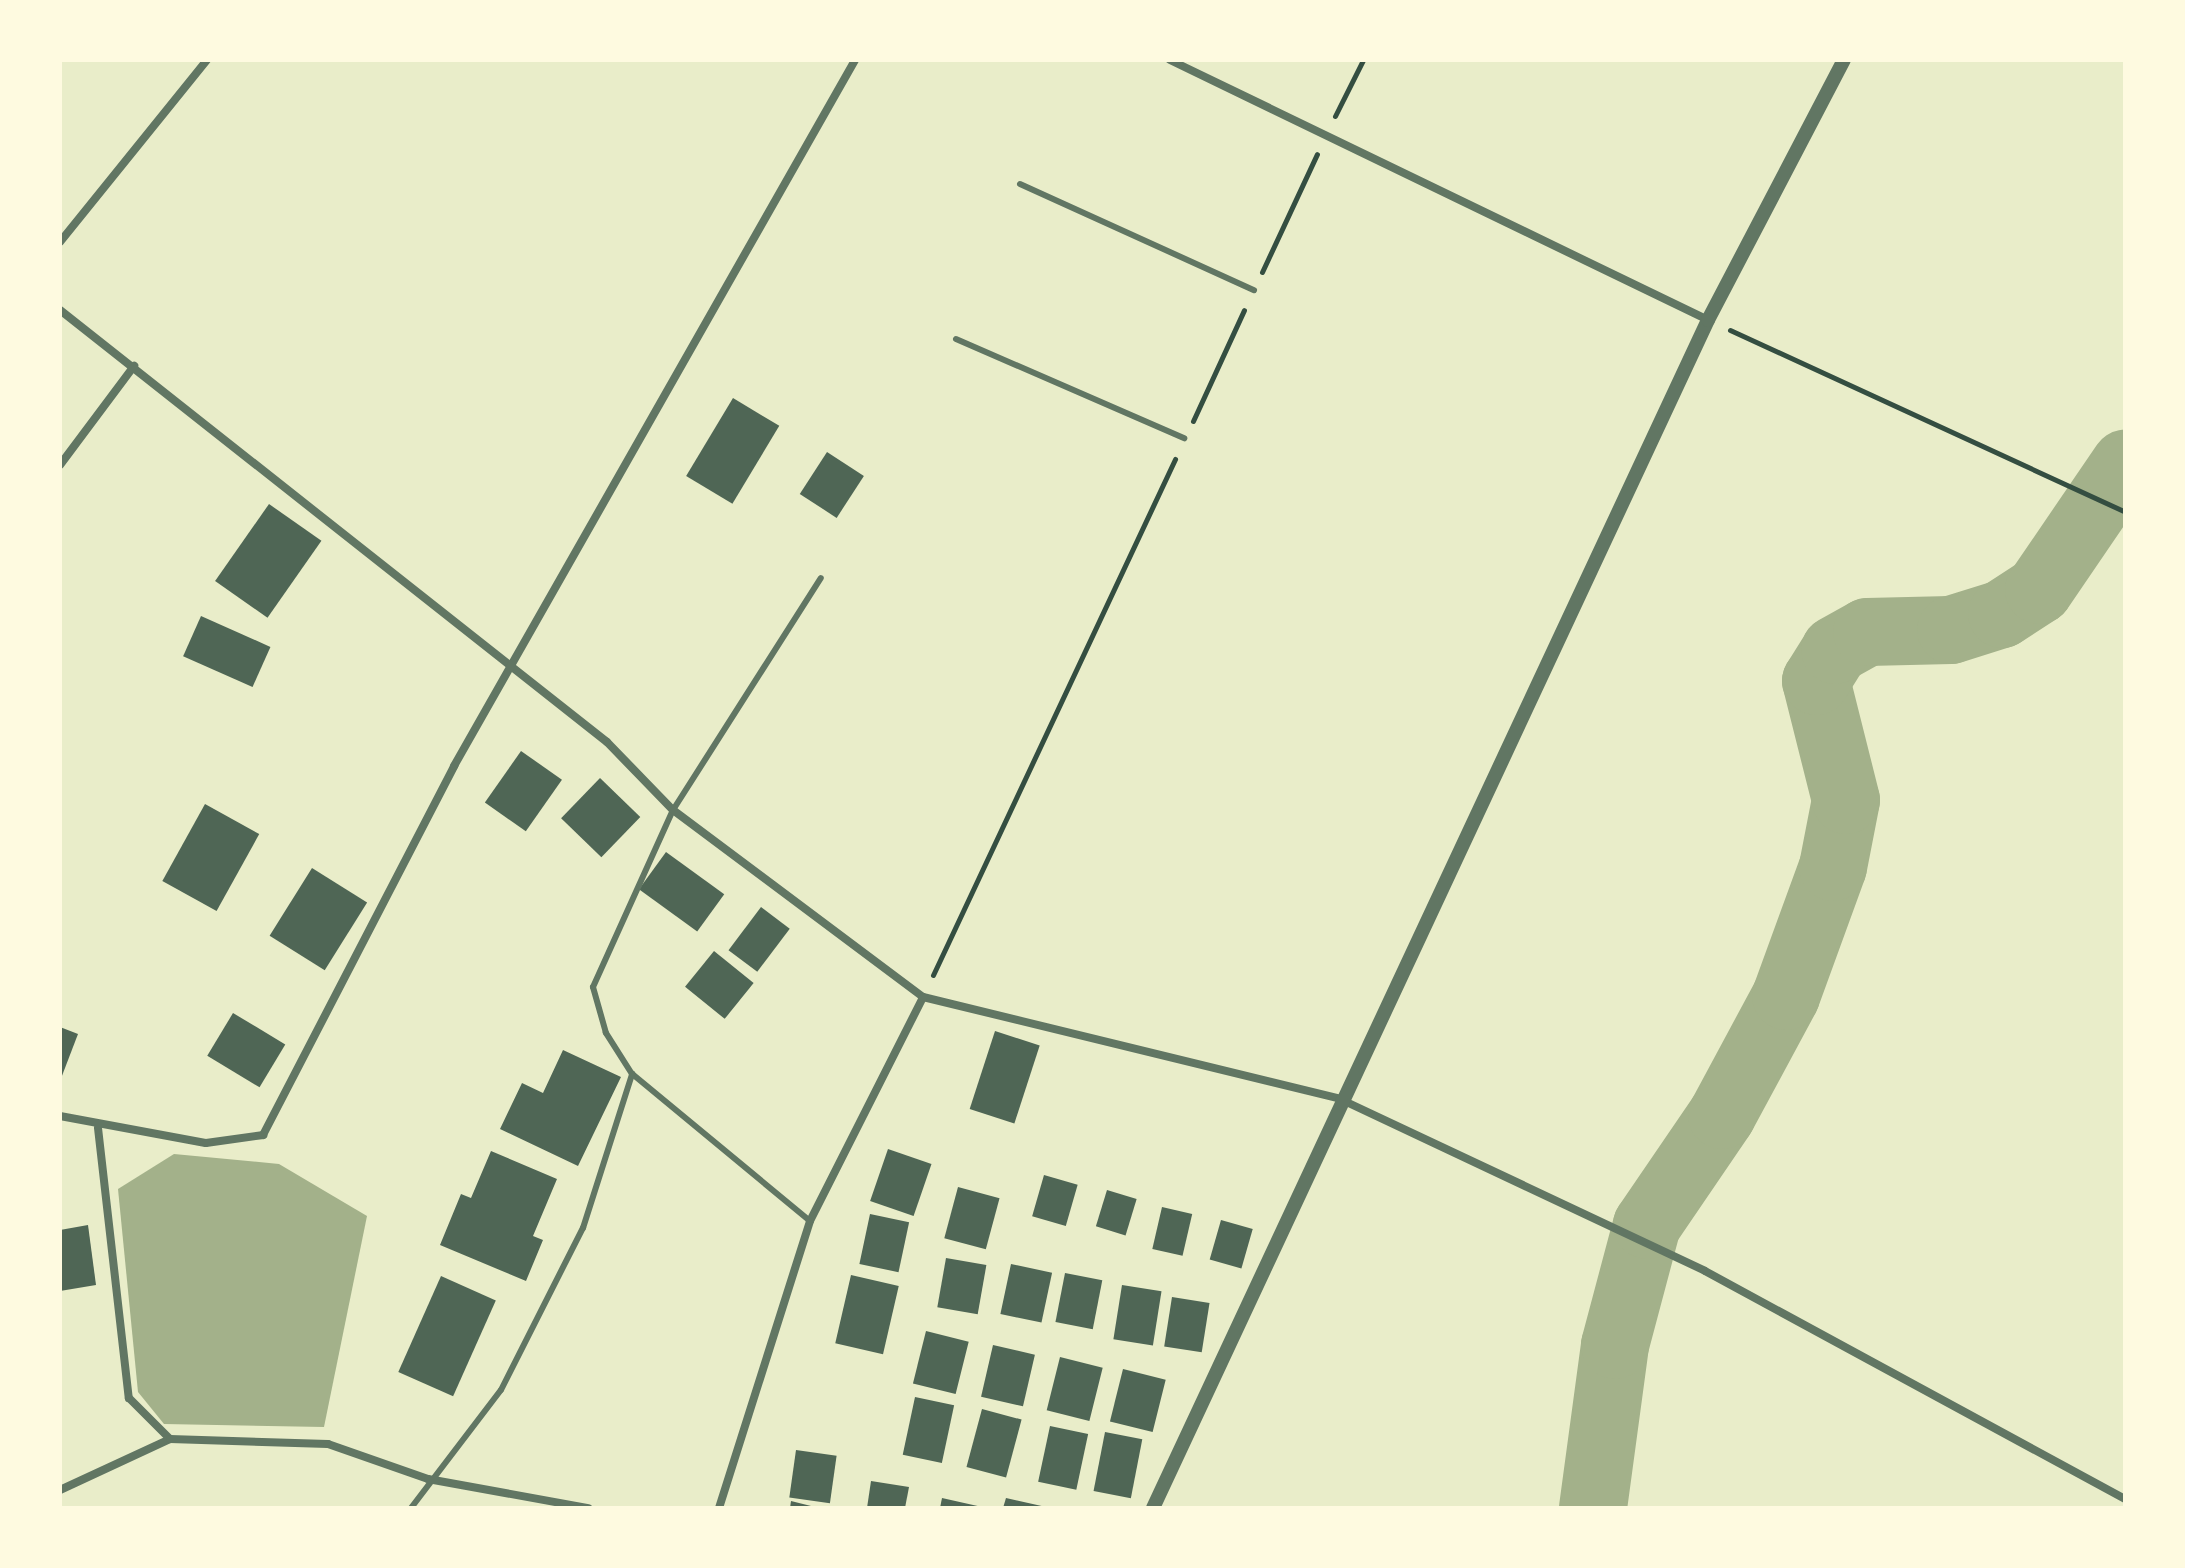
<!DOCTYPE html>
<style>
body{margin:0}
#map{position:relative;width:2185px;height:1568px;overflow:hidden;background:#e9edc9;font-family:"Asap Condensed",sans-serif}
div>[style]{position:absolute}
.water>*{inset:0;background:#a3b18a}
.river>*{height:68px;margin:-34px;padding:0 34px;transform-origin:34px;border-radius:34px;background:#a3b18a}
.building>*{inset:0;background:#4f6655;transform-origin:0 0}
.path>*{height:5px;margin:-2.5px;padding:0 2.5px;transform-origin:2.5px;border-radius:2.5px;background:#344e41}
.service>*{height:6px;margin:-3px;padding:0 3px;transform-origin:3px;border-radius:3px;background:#617663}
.minor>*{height:8px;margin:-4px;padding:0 4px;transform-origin:4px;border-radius:4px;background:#617663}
.tertiary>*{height:14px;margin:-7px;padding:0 7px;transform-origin:7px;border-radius:7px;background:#617663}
span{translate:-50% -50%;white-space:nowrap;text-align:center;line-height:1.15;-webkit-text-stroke:6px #fefae0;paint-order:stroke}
.frame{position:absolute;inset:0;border:62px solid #fefae0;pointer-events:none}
</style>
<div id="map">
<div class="water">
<div style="clip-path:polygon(174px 1154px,279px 1164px,367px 1216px,324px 1427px,164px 1424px,138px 1392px,118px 1189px)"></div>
</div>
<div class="river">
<div style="left:1593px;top:1508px;width:164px;rotate:-82.3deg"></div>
<div style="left:1615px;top:1345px;width:124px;rotate:-75.1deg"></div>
<div style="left:1647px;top:1225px;width:133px;rotate:-55.7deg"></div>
<div style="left:1722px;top:1115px;width:135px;rotate:-61.7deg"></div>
<div style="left:1786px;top:996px;width:137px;rotate:-70deg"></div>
<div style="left:1833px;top:867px;width:68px;rotate:-79deg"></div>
<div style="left:1846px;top:800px;width:123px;rotate:-104.1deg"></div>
<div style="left:1816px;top:681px;width:36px;rotate:-58deg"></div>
<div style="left:1835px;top:650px;width:37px;rotate:-29deg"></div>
<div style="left:1867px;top:632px;width:84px;rotate:-1.4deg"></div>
<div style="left:1951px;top:630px;width:53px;rotate:-17.4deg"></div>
<div style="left:2002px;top:614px;width:44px;rotate:-33deg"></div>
<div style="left:2039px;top:590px;width:153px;rotate:-55.7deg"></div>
</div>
<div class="building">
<div style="left:733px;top:398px;width:54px;height:91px;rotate:31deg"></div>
<div style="left:827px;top:452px;width:44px;height:50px;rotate:33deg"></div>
<div style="left:269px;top:504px;width:64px;height:94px;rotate:35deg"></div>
<div style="left:201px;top:616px;width:76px;height:44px;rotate:24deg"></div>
<div style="left:521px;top:751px;width:50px;height:63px;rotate:35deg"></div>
<div style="left:600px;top:778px;width:56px;height:56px;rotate:44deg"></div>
<div style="left:205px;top:804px;width:62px;height:88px;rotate:29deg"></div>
<div style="left:666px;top:852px;width:72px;height:46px;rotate:36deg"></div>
<div style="left:312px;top:868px;width:65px;height:80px;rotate:32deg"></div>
<div style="left:761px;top:907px;width:36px;height:54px;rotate:37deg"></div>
<div style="left:714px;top:951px;width:51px;height:46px;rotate:39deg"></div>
<div style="left:233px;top:1013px;width:61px;height:50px;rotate:31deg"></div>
<div style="clip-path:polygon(60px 1027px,78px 1034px,60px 1081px)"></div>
<div style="left:995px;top:1031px;width:47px;height:82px;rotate:18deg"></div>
<div style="clip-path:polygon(563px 1050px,621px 1077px,578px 1166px,500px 1129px,522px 1083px,543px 1093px)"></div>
<div style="left:888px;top:1149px;width:46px;height:55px;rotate:19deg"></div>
<div style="clip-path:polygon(491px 1151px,557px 1179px,533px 1236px,543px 1240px,526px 1281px,440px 1245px,461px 1194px,471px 1198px)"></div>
<div style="left:1044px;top:1175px;width:35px;height:43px;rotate:16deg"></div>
<div style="left:958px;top:1187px;width:43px;height:53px;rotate:15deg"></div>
<div style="left:1107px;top:1190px;width:31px;height:38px;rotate:17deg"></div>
<div style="left:1162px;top:1207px;width:31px;height:43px;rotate:13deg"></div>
<div style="left:870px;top:1214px;width:40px;height:51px;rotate:12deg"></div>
<div style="left:1221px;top:1220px;width:33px;height:41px;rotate:16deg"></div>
<div style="clip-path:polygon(88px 1225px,96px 1285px,60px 1291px,60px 1230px)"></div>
<div style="left:946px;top:1258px;width:41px;height:50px;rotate:10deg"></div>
<div style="left:1011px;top:1264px;width:42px;height:51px;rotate:12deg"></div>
<div style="left:1065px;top:1273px;width:38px;height:50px;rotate:11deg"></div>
<div style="left:851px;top:1275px;width:49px;height:70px;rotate:13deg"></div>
<div style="left:441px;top:1276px;width:60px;height:105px;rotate:24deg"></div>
<div style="left:1122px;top:1285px;width:40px;height:55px;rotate:9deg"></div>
<div style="left:1172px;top:1297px;width:38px;height:50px;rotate:9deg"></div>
<div style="left:926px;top:1331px;width:44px;height:54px;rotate:14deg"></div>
<div style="left:993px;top:1345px;width:43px;height:53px;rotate:13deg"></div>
<div style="left:1060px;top:1357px;width:44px;height:55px;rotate:14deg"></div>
<div style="left:1123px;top:1369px;width:44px;height:54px;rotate:14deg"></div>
<div style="left:915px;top:1397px;width:40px;height:59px;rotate:12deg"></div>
<div style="left:982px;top:1409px;width:41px;height:60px;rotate:15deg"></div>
<div style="left:1050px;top:1426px;width:39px;height:57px;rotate:12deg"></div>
<div style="left:1105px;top:1432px;width:38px;height:60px;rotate:11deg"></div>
<div style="left:796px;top:1450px;width:41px;height:48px;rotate:8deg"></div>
<div style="clip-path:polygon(871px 1481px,909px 1487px,905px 1508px,867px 1508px)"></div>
<div style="clip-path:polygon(942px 1498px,982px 1507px,982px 1508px,940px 1508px)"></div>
<div style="clip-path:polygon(1006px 1498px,1046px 1507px,1045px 1508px,1003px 1508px)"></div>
<div style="clip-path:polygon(791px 1501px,815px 1507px,815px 1508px,790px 1508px)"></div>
</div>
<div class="path">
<div style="left:1335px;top:116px;width:63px;rotate:-63.4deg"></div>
<div style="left:1262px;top:272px;width:130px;rotate:-65deg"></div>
<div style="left:1730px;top:330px;width:435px;rotate:24.7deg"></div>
<div style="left:1193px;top:421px;width:122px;rotate:-65.3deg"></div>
<div style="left:933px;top:975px;width:570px;rotate:-64.87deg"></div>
</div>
<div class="service">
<div style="left:1020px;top:184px;width:257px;rotate:24.4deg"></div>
<div style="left:956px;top:339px;width:249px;rotate:23.5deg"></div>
<div style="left:810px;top:1221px;width:231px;rotate:-140.4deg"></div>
<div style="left:632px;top:1074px;width:49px;rotate:-122.4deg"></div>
<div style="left:606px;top:1033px;width:48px;rotate:-105.8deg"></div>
<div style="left:593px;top:987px;width:194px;rotate:-65.7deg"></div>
<div style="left:673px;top:810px;width:275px;rotate:-57.5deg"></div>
<div style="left:411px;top:1508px;width:148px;rotate:-52.7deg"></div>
<div style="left:501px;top:1390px;width:182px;rotate:-63.2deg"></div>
<div style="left:583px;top:1228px;width:162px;rotate:-72.3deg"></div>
</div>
<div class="minor">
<div style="left:1170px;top:60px;width:598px;rotate:25.79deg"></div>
<div style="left:60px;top:242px;width:234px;rotate:-51.1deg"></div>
<div style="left:60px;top:310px;width:697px;rotate:38.3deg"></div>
<div style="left:607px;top:742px;width:95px;rotate:45.9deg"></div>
<div style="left:673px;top:810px;width:312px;rotate:36.8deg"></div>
<div style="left:923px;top:997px;width:429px;rotate:13.7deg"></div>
<div style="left:1340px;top:1099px;width:403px;rotate:25.2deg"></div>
<div style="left:1705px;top:1271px;width:478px;rotate:28.5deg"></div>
<div style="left:60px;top:465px;width:124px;rotate:-53.2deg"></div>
<div style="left:60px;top:1116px;width:148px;rotate:10.5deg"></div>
<div style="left:206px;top:1143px;width:58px;rotate:-8deg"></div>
<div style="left:263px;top:1135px;width:416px;rotate:-62.6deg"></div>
<div style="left:454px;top:766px;width:812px;rotate:-60.4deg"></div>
<div style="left:98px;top:1128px;width:272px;rotate:83.5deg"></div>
<div style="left:129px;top:1398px;width:58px;rotate:45deg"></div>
<div style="left:60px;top:1490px;width:121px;rotate:-24.9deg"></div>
<div style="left:170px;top:1439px;width:158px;rotate:1.8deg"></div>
<div style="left:328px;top:1444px;width:106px;rotate:19.3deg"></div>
<div style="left:428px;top:1479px;width:163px;rotate:10.3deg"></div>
<div style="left:719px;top:1508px;width:301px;rotate:-72.4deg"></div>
<div style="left:810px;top:1221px;width:251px;rotate:-63.2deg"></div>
</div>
<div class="tertiary">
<div style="left:1153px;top:1508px;width:1311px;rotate:-64.96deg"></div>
<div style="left:1708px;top:320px;width:293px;rotate:-62.4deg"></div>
</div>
<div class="frame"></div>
</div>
